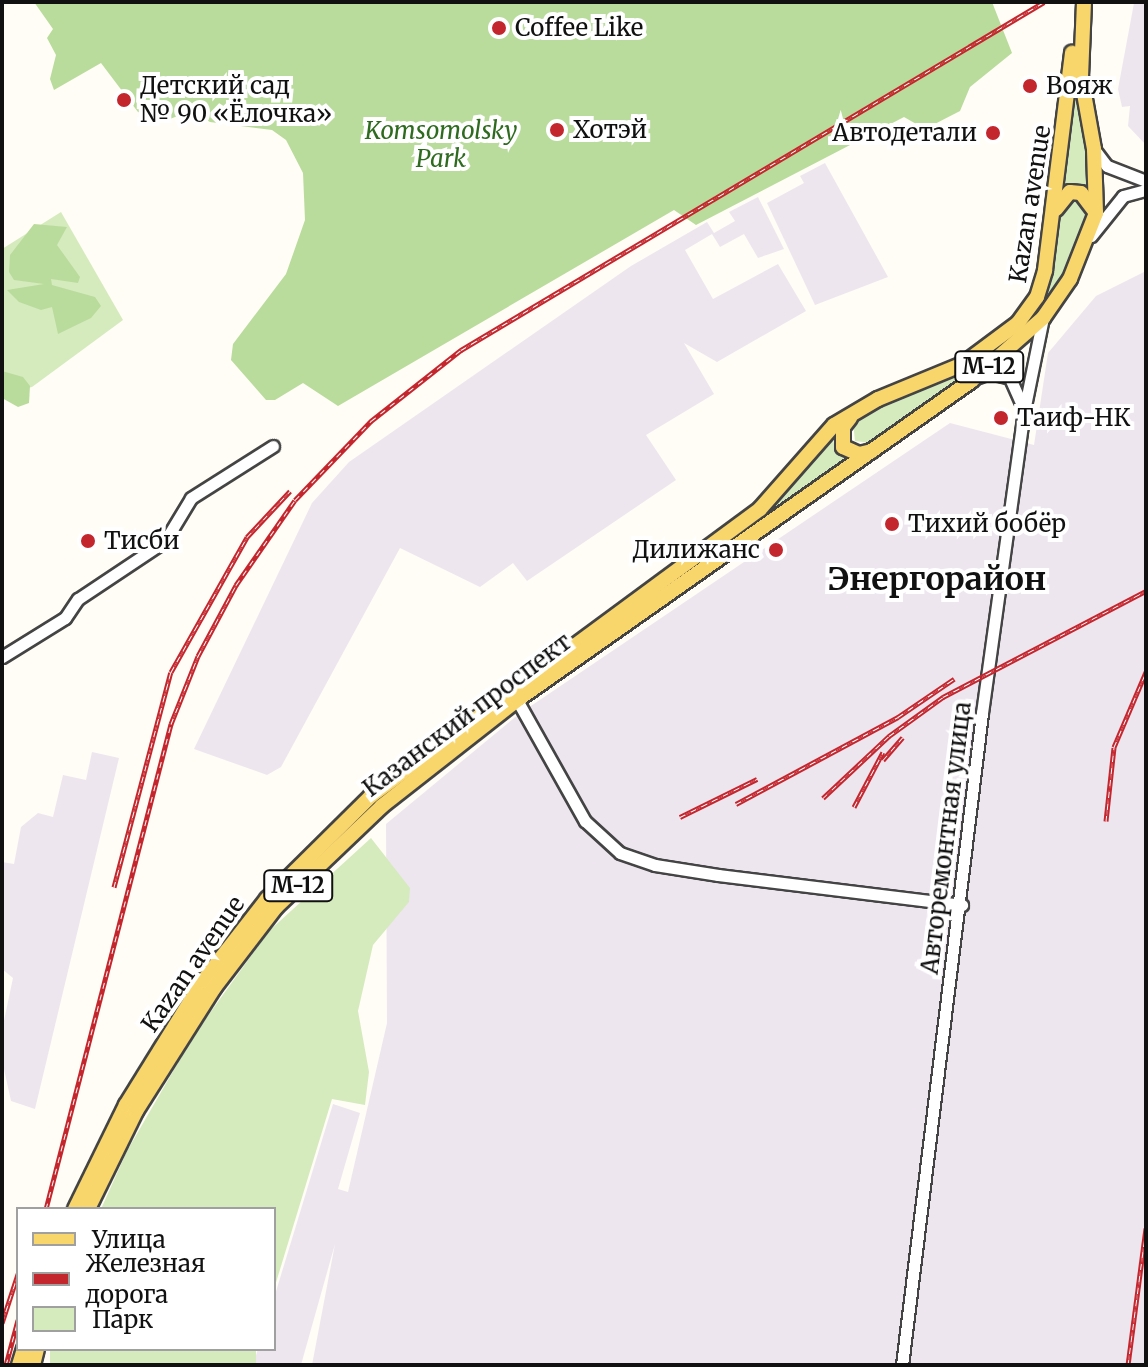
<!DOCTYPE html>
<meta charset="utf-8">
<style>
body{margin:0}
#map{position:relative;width:1148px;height:1367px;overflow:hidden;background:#fffdf5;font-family:Merriweather,serif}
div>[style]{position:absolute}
.industrial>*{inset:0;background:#eee6ef}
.green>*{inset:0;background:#d5ebbd;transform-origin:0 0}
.forest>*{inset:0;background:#b9dc9c}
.roads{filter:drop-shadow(2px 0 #444) drop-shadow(-2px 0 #444) drop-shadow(0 2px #444) drop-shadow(0 -2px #444)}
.minor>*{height:11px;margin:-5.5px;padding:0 5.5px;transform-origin:5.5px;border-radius:5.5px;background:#fff}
.major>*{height:14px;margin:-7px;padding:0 7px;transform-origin:7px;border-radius:7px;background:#f9d66b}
.rail>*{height:5px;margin-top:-2.5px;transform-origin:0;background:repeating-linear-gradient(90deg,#fff 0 6px,#c4262e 0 12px);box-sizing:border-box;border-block:2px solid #c4262e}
.dots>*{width:22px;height:22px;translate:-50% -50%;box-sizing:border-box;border:4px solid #fff;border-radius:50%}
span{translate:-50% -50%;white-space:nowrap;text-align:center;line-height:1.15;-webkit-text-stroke:8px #fff;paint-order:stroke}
.shield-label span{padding:2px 6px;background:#fff;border:2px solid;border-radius:6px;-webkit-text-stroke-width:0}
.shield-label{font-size:22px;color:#111;font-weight:700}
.poi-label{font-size:24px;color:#111}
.left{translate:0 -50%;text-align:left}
.right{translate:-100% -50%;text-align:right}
.park-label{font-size:24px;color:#2f6b1f;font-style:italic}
.street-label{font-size:24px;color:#111}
.district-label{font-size:32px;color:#111;font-weight:700}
.frame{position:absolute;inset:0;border:4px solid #111;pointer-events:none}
.legend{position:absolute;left:16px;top:1207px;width:260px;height:144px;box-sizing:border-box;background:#fff;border:2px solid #a0a0a0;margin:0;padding:10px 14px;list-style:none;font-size:24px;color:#111}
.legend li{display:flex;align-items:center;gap:16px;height:40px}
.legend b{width:40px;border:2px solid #a0a0a0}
</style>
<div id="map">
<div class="industrial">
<div style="clip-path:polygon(1146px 2px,1146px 145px,1128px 126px,1130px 106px,1122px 107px,1118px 89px,1134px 3px)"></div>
<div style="clip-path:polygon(825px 163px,888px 277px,815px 305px,767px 203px,804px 183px,800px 176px)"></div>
<div style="clip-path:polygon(758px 197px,784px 249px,758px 258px,744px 234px,720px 247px,712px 234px,685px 250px,713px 299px,778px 264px,806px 311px,717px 362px,684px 343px,714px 394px,646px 435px,676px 480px,527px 581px,513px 563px,480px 587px,400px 548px,281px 767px,267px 775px,194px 749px,312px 503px,349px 462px,631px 266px,707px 222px,714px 233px,735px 221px,729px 212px)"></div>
<div style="clip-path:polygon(1146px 271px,1146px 1365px,312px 1365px,335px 1244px,301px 1365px,253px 1365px,258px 1349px,274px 1349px,274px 1298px,333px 1104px,360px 1113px,338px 1189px,348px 1192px,387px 1023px,386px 824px,519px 714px,950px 423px,1034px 445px,1048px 353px,1096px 296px)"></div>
<div style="clip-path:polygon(92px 752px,119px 758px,35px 1109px,11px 1101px,2px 1060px,2px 1030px,13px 978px,2px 969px,2px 862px,14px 864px,21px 827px,38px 813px,53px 817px,63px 775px,86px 780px)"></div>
</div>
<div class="green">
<div style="clip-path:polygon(1074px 76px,1089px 146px,1088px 190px,1074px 184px,1062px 189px)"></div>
<div style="clip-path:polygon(1079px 199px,1087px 211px,1083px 231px,1072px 263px,1049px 305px,1004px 350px,871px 443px,855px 441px,853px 422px,870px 408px,970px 366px,1030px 320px,1048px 287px,1060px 212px,1067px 201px)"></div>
<div style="clip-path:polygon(61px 212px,123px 320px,32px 387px,2px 394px,2px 249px)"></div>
<div style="clip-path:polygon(832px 435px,835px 448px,851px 460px,737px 537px)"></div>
<div style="clip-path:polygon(371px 838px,410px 888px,409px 902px,373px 945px,358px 1011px,369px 1072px,365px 1105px,332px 1099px,274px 1289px,274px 1209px,101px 1209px,127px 1151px,194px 1035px,269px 931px)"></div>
<div style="left:50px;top:1349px;width:206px;height:17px"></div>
</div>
<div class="forest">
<div style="clip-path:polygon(34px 2px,992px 2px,1012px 53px,970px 87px,960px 111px,925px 129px,904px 117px,696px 225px,674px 210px,338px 406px,303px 383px,275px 400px,266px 400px,231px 360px,233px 344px,286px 274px,305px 220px,303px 173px,286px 140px,272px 130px,210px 122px,190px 111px,165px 121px,138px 112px,101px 63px,54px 90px,50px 79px,56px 55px,47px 38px,53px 29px)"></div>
<div style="clip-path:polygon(34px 224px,67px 227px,57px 245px,80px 277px,78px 283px,51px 279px,52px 285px,95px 297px,101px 306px,91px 318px,58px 334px,52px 307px,41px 310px,19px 302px,7px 290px,44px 284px,14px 280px,9px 272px,10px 255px)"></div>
<div style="clip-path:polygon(2px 371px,23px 377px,30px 386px,29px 403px,18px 407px,2px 398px)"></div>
</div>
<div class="roads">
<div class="minor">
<div style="left:1094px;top:149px;width:21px;rotate:53deg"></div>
<div style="left:1107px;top:166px;width:42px;rotate:21deg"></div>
<div style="left:1091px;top:236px;width:51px;rotate:-51.3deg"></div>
<div style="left:1123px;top:196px;width:24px;rotate:-15deg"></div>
<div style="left:978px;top:377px;width:12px;rotate:-20deg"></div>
<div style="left:989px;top:373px;width:22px;rotate:13deg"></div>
<div style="left:1010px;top:378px;width:32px;rotate:66deg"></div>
<div style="left:2px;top:657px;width:74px;rotate:-31.8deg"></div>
<div style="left:65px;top:618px;width:23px;rotate:-56deg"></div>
<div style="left:78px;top:599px;width:105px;rotate:-33.7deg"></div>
<div style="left:165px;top:541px;width:50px;rotate:-58.8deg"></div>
<div style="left:191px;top:498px;width:97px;rotate:-32.4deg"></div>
<div style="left:517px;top:700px;width:139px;rotate:60.7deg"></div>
<div style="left:585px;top:821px;width:47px;rotate:42.4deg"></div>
<div style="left:620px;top:853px;width:37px;rotate:19deg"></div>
<div style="left:655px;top:865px;width:64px;rotate:9deg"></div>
<div style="left:718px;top:875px;width:246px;rotate:7deg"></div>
<div style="left:902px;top:1365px;width:657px;rotate:-83deg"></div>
<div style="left:982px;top:713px;width:305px;rotate:-82.1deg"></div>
<div style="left:1024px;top:411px;width:95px;rotate:-78.5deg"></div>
</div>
<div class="major">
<div style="left:1056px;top:209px;width:22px;rotate:-51deg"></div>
<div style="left:1070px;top:192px;width:11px;rotate:5deg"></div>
<div style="left:1081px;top:193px;width:25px;rotate:53deg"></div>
<div style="left:850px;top:418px;width:11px;rotate:128deg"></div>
<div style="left:843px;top:427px;width:20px;rotate:90deg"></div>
<div style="left:843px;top:447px;width:17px;rotate:24deg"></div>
<div style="left:859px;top:454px;width:13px;rotate:-13deg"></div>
<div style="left:75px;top:1209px;width:116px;rotate:-63.9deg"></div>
<div style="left:126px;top:1105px;width:146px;rotate:-58.2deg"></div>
<div style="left:203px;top:981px;width:104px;rotate:-52deg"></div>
<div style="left:267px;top:899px;width:146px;rotate:-44.7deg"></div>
<div style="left:371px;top:796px;width:483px;rotate:-36.4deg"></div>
<div style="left:760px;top:509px;width:112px;rotate:-48.6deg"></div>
<div style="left:834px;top:425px;width:51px;rotate:-30.6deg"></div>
<div style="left:878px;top:399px;width:92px;rotate:-22.4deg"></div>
<div style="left:963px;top:364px;width:69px;rotate:-36.7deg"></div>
<div style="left:1018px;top:323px;width:32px;rotate:-54deg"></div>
<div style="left:1037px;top:297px;width:28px;rotate:-73deg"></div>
<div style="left:1045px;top:270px;width:219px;rotate:-82.9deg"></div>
<div style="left:88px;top:1209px;width:109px;rotate:-63.9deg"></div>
<div style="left:136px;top:1111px;width:146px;rotate:-57.6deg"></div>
<div style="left:214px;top:988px;width:102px;rotate:-52.6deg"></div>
<div style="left:276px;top:907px;width:146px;rotate:-43.6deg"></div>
<div style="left:382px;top:806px;width:172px;rotate:-38.1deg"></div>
<div style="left:517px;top:700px;width:555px;rotate:-35.09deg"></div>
<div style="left:971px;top:381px;width:96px;rotate:-41.2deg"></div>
<div style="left:1043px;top:318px;width:47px;rotate:-55.3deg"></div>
<div style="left:1070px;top:279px;width:71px;rotate:-68.5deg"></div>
<div style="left:1096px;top:213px;width:64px;rotate:-91.8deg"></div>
<div style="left:1094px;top:149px;width:73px;rotate:-100.2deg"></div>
<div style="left:1081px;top:77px;width:75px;rotate:-87.7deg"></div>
<div style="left:19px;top:1365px;width:17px;rotate:-73deg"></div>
<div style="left:33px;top:1365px;width:16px;rotate:-76deg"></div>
</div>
</div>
<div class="rail">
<div style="left:883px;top:760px;width:30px;rotate:-49deg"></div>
<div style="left:823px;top:798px;width:91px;rotate:-43.2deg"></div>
<div style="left:889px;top:736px;width:67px;rotate:-35.8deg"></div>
<div style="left:943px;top:697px;width:229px;rotate:-27.6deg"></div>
<div style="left:736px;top:804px;width:184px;rotate:-28.2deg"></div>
<div style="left:898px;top:717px;width:68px;rotate:-34.2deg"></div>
<div style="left:854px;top:807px;width:62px;rotate:-62.2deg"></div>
<div style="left:680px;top:817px;width:86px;rotate:-26.3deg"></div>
<div style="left:1106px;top:821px;width:74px;rotate:-83.8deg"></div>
<div style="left:1114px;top:747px;width:82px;rotate:-66.9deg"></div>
<div style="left:114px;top:887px;width:222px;rotate:-75.2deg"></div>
<div style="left:171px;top:672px;width:155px;rotate:-60.6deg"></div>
<div style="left:247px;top:537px;width:63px;rotate:-46.9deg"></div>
<div style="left:46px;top:1209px;width:501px;rotate:-75.55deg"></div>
<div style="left:171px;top:724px;width:73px;rotate:-68.3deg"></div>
<div style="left:198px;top:656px;width:81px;rotate:-61.8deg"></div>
<div style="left:236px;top:585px;width:103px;rotate:-55.2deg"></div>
<div style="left:295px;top:500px;width:110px;rotate:-46.1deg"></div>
<div style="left:371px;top:421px;width:115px;rotate:-38.3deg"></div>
<div style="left:461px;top:350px;width:679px;rotate:-30.83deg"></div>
<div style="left:2px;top:1323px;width:52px;rotate:-71.9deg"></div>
<div style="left:6px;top:1365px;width:47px;rotate:-75.1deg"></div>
<div style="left:1128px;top:1365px;width:138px;rotate:-82.5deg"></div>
</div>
<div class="dots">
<div style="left:499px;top:28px;background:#c4262e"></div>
<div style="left:1030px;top:86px;background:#c4262e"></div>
<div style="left:124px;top:100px;background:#c4262e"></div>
<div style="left:557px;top:130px;background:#c4262e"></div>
<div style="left:993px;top:133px;background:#c4262e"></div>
<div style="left:1001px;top:418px;background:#c4262e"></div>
<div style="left:892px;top:524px;background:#c4262e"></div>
<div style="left:88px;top:541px;background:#c4262e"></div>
<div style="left:776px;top:550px;background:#c4262e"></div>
</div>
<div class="shield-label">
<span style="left:989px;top:367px">М-12</span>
<span style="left:298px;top:886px">М-12</span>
</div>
<div class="poi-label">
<span class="left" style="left:515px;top:28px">Coffee Like</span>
<span class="left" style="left:140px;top:100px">Детский сад<br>№ 90 «Ёлочка»</span>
<span class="left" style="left:1046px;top:86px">Вояж</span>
<span class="left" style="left:573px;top:130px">Хотэй</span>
<span class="right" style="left:977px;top:133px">Автодетали</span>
<span class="left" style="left:1017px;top:418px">Таиф-НК</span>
<span class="left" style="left:908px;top:524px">Тихий бобёр</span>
<span class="left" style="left:104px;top:541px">Тисби</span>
<span class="right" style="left:760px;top:550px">Дилижанс</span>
</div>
<div class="park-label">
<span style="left:441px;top:145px">Komsomolsky<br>Park</span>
</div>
<div class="street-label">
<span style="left:1030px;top:204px;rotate:-81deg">Kazan avenue</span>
<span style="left:467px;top:715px;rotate:-37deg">Казанский проспект</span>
<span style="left:946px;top:838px;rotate:-83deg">Авторемонтная улица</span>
<span style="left:193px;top:964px;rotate:-55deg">Kazan avenue</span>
</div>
<div class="district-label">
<span style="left:937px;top:579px">Энергорайон</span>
</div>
<div class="frame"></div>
<ul class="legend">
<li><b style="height:10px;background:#f9d66b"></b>Улица</li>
<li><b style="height:10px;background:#c4262e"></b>Железная дорога</li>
<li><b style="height:22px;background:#d5ebbd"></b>Парк</li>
</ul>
</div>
